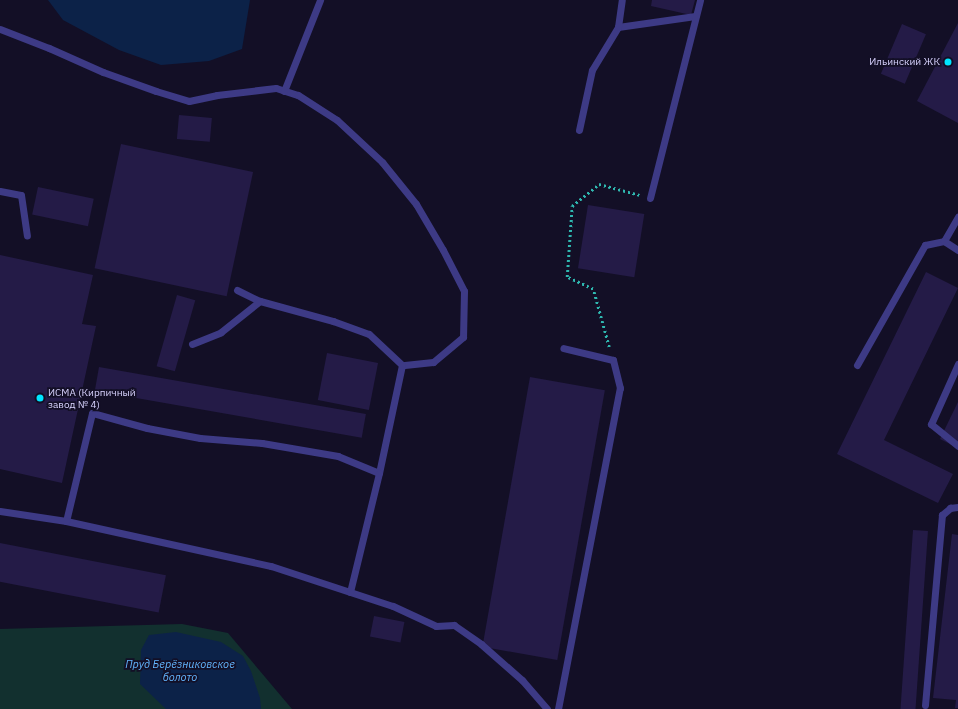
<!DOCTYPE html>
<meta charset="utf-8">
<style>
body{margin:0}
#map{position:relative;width:958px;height:709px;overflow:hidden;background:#130f26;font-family:"IBM Plex Sans",sans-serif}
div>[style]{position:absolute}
.green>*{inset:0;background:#12302f}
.water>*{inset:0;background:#0c2248}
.building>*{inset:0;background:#241b47;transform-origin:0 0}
.path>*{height:2.5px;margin-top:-1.25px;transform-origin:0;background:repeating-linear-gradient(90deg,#2fb8b0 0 2px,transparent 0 5px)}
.lane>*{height:7px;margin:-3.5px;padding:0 3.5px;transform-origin:3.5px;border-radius:3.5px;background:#3d3a85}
.dots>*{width:11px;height:11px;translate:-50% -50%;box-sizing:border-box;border:2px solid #130f26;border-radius:50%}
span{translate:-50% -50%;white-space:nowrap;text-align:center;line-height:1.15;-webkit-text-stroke:3.5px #130f26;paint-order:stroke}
.poi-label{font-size:10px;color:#d9d4ff}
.right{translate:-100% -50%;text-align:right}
.left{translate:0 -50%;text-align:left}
.water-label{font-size:11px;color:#62b6ff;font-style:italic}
</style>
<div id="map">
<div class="green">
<div style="clip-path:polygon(182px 624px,228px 633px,292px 709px,0 709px,0 629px)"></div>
</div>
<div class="water">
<div style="clip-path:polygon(48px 0,250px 0,242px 49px,209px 61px,161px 65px,119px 50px,63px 20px)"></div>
<div style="clip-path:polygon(176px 632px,221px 642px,243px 656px,251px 671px,260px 698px,261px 709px,166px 709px,140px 684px,141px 650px,149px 635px)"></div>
</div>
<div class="building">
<div style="clip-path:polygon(652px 0,695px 0,691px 15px,651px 6px)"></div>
<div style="clip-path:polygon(958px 23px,958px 123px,917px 101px)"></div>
<div style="left:902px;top:24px;width:26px;height:54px;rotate:23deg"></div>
<div style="left:179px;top:115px;width:33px;height:24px;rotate:5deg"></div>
<div style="left:121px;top:144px;width:135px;height:127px;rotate:12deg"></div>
<div style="left:38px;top:187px;width:57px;height:28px;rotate:12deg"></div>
<div style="left:588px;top:205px;width:57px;height:64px;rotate:9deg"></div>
<div style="clip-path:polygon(0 255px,93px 275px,82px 324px,96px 326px,62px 483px,0 469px)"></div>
<div style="clip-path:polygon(926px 272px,958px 288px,884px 440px,953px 474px,938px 503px,837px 454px)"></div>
<div style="left:177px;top:295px;width:19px;height:74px;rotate:16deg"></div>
<div style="left:327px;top:353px;width:52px;height:48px;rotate:11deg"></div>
<div style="left:99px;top:367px;width:271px;height:24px;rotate:10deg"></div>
<div style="left:530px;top:377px;width:76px;height:274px;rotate:10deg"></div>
<div style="clip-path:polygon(958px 402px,958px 448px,940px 439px)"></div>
<div style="left:913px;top:530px;width:15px;height:180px;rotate:4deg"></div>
<div style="clip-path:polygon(952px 534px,958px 535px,958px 708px,955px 708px,956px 700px,933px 698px)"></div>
<div style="left:0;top:543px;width:169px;height:38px;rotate:11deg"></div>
<div style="left:374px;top:616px;width:31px;height:21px;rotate:11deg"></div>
</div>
<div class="path">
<div style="left:609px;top:347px;width:60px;rotate:-105.4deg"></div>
<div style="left:593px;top:289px;width:29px;rotate:-155deg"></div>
<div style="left:567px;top:277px;width:71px;rotate:-86deg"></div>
<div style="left:572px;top:206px;width:35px;rotate:-39deg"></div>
<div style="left:599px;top:184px;width:42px;rotate:15deg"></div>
</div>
<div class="lane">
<div style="left:618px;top:27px;width:78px;rotate:-8.1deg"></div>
<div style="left:0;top:29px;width:53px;rotate:21.2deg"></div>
<div style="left:49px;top:48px;width:59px;rotate:24deg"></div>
<div style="left:103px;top:72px;width:56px;rotate:19.7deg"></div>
<div style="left:156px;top:91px;width:34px;rotate:17deg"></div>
<div style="left:189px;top:101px;width:29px;rotate:-12deg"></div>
<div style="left:217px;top:95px;width:59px;rotate:-6.8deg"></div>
<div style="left:276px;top:88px;width:23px;rotate:18deg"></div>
<div style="left:298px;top:95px;width:46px;rotate:32.7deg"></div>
<div style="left:337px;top:120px;width:62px;rotate:43deg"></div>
<div style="left:382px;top:162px;width:54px;rotate:51deg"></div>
<div style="left:416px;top:204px;width:53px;rotate:59.6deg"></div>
<div style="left:443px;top:250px;width:46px;rotate:62.9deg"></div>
<div style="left:464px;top:291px;width:46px;rotate:91.2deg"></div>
<div style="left:463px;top:337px;width:39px;rotate:140deg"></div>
<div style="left:433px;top:362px;width:31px;rotate:174deg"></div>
<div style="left:284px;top:91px;width:98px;rotate:-68.4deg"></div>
<div style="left:579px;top:130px;width:61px;rotate:-77.8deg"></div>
<div style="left:592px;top:70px;width:50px;rotate:-58.8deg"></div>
<div style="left:618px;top:27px;width:27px;rotate:-82deg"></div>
<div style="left:0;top:191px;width:21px;rotate:11deg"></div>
<div style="left:21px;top:195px;width:41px;rotate:81.7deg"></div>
<div style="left:650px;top:198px;width:204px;rotate:-75.8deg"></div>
<div style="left:944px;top:241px;width:28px;rotate:-60deg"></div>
<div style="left:237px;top:290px;width:25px;rotate:26deg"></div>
<div style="left:260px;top:301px;width:76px;rotate:15.3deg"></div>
<div style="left:333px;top:321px;width:38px;rotate:20deg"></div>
<div style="left:369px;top:334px;width:45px;rotate:43.2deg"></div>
<div style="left:402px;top:365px;width:110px;rotate:102deg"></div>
<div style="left:379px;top:473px;width:44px;rotate:-157.5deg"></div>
<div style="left:338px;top:456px;width:77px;rotate:-170.3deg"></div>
<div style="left:262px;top:443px;width:62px;rotate:-175.4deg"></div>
<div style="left:200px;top:438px;width:54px;rotate:-169.3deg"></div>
<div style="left:147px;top:428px;width:57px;rotate:-164.7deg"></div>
<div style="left:92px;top:413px;width:111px;rotate:103.5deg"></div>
<div style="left:66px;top:521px;width:210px;rotate:12.4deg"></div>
<div style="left:271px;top:566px;width:128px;rotate:18.2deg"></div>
<div style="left:393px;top:606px;width:47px;rotate:24.9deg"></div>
<div style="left:436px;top:626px;width:18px;rotate:-3deg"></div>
<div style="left:454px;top:625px;width:33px;rotate:35deg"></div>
<div style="left:481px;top:644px;width:55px;rotate:41.3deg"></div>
<div style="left:522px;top:680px;width:38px;rotate:49deg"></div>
<div style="left:192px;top:344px;width:31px;rotate:-22deg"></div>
<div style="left:221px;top:332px;width:50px;rotate:-38.5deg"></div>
<div style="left:958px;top:364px;width:66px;rotate:114.2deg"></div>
<div style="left:931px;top:424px;width:35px;rotate:39deg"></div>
<div style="left:857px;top:365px;width:138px;rotate:-60.5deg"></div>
<div style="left:925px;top:245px;width:19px;rotate:-12deg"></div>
<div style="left:944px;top:241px;width:17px;rotate:33deg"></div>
<div style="left:0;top:511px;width:67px;rotate:8.6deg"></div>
<div style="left:350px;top:592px;width:122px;rotate:-76.3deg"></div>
<div style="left:925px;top:705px;width:191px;rotate:-84.9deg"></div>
<div style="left:942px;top:515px;width:11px;rotate:-41deg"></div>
<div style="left:950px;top:508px;width:8px;rotate:-7deg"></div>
<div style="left:558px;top:709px;width:327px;rotate:-79.1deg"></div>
<div style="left:620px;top:388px;width:29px;rotate:-104deg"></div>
<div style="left:613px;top:360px;width:51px;rotate:-166.5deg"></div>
</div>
<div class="dots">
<div style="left:948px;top:62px;background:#00e5ff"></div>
<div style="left:40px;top:398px;background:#00e5ff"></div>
</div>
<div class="poi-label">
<span class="right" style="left:940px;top:62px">Ильинский ЖК</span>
<span class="left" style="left:48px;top:398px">ИСМА (Кирпичный<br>завод № 4)</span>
</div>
<div class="water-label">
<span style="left:180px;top:671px">Пруд Берёзниковское<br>болото</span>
</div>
</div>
